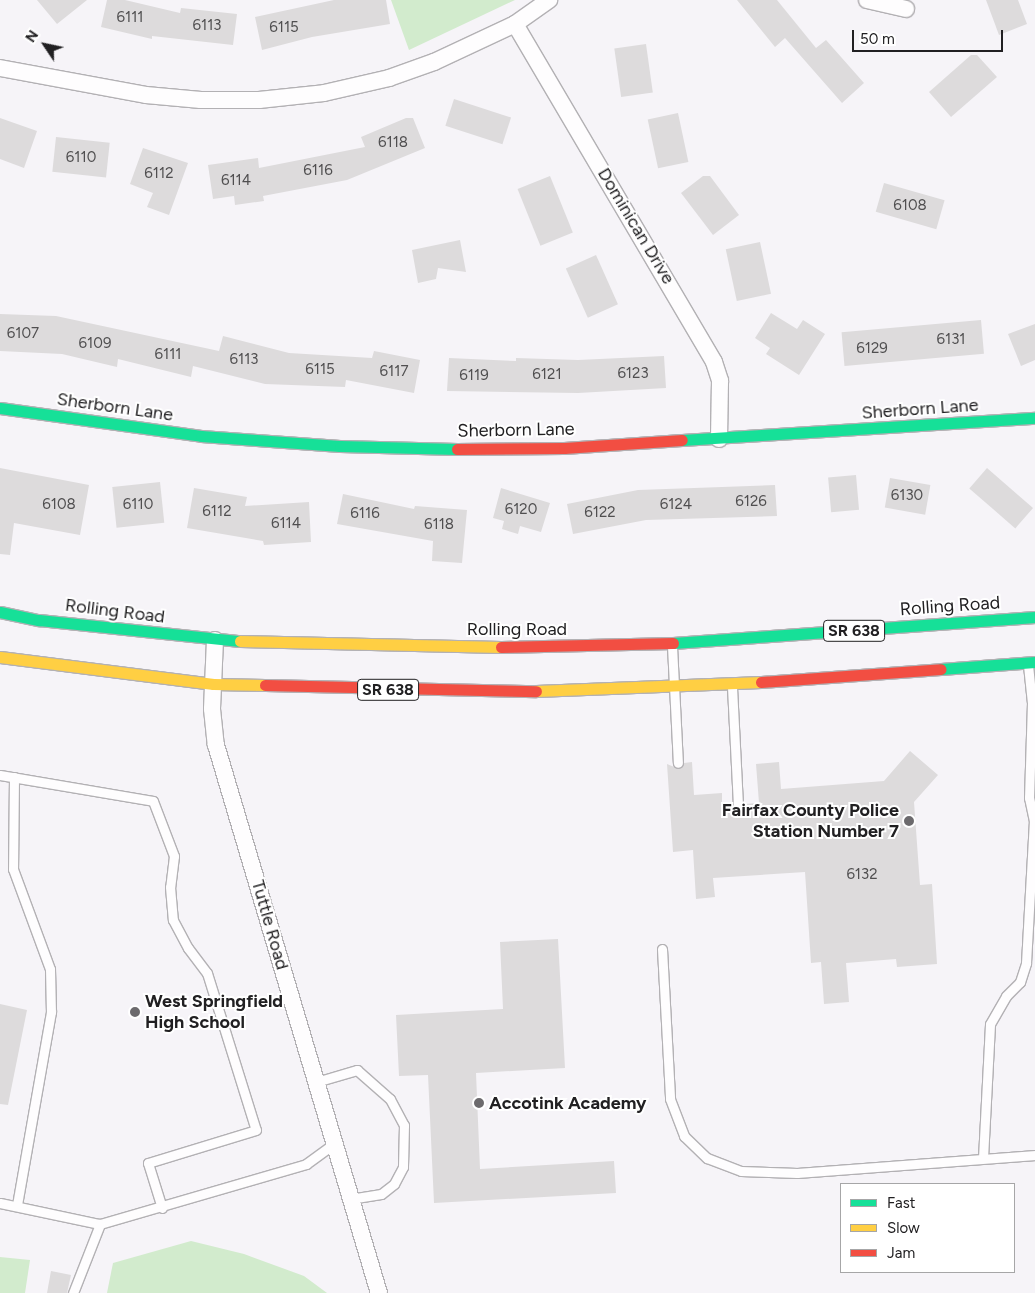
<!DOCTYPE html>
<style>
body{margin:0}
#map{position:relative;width:1035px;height:1293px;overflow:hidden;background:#f6f4f8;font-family:Figtree,sans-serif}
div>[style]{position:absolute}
.green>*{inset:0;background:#d2ebcd}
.building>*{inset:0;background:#dddbdc;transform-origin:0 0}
.roads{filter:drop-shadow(1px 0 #b3b1b4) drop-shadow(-1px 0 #b3b1b4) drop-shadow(0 1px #b3b1b4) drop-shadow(0 -1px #b3b1b4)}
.lane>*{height:9px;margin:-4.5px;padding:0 4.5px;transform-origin:4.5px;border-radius:4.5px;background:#fefdfe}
.street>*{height:16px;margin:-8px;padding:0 8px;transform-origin:8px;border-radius:8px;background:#fefdfe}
.fast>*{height:11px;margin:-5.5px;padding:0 5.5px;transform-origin:5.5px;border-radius:5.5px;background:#16e098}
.slow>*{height:11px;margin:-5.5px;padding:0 5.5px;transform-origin:5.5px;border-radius:5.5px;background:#ffcf43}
.jam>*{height:11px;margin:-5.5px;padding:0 5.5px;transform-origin:5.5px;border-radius:5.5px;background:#f24e42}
.dots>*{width:14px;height:14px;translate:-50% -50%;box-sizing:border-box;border:2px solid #fff;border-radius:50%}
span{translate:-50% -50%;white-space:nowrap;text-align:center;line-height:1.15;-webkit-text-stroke:4px #fff;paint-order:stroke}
.number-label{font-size:15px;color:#504f50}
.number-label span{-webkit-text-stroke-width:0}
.shield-label span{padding:1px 4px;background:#fff;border:1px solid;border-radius:4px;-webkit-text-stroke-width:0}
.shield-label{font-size:16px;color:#212022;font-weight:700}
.street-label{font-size:18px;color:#212022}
.poi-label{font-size:18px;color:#212022;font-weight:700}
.right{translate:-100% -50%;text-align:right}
.left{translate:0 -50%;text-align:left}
.legend{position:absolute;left:840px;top:1183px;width:175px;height:90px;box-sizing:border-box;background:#fff;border:1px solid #a6a6a7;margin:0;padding:6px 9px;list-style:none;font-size:15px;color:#212022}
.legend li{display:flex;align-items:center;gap:10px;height:25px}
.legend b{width:25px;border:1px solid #a6a6a7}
.north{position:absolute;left:20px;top:20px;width:50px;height:50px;-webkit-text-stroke:4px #fff;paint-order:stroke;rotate:304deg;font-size:14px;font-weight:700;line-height:20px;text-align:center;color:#212022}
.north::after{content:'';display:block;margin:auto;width:18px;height:22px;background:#212022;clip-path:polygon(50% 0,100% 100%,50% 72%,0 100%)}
.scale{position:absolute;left:852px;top:30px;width:151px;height:22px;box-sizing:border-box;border:2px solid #212022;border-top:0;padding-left:6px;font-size:15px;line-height:18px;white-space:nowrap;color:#212022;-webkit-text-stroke:4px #fff;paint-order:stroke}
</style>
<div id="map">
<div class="green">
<div style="clip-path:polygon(391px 0,515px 0,409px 50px)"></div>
<div style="clip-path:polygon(191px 1241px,244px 1254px,304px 1276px,327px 1293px,107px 1293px,113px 1263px)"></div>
<div style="clip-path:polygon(0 1257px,30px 1260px,25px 1293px,0 1293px)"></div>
</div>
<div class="building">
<div style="clip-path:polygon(37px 0,87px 0,57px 24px)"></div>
<div style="clip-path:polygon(107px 0,125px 0,180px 13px,181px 8px,237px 14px,233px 45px,152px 36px,152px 39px,101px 27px)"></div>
<div style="clip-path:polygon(334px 0,386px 0,390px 24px,312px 37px,262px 50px,255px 17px)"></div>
<div style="clip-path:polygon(737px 0,777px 0,816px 48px,826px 40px,864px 83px,842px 103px,785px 38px,775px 47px)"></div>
<div style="clip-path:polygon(986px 0,1018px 0,1027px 24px,999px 35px)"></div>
<div style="left:646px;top:44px;width:49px;height:32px;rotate:82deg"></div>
<div style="clip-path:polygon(971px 55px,977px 55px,997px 77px,951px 117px,929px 92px)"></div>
<div style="left:454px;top:99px;width:60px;height:28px;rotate:18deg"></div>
<div style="left:678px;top:113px;width:50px;height:31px;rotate:78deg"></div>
<div style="clip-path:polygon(0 118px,37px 131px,24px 168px,0 159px)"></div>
<div style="clip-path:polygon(406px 118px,413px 118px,425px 148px,347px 180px,263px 196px,264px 201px,235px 205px,234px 196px,213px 199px,208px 165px,258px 158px,259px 168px,365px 147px,361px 137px)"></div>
<div style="left:56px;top:137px;width:54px;height:35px;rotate:6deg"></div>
<div style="clip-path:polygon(143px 148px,188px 163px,169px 215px,147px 207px,153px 193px,130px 184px)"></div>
<div style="left:550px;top:176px;width:61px;height:35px;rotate:68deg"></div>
<div style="clip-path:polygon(703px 176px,710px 176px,739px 215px,713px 235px,681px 193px)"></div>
<div style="left:884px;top:183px;width:63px;height:30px;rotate:16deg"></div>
<div style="clip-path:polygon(460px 240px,466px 272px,438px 268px,436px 279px,418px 283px,412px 250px)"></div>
<div style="left:760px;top:242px;width:53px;height:35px;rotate:78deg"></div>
<div style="left:596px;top:255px;width:54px;height:33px;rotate:66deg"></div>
<div style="clip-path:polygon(771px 313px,797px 329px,803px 320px,825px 334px,799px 375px,766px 354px,770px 348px,755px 338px)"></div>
<div style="clip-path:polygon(0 314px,56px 316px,219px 351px,223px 336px,289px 353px,372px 358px,374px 351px,420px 360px,414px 393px,346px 380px,345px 387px,265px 384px,193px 366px,191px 377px,118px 359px,117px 367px,62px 354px,0 351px)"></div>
<div style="left:981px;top:320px;width:34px;height:140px;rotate:85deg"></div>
<div style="clip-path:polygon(1035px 324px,1035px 360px,1021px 366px,1008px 334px)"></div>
<div style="clip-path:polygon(664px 356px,666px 388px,578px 393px,447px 391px,449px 358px,516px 361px,516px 358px,578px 360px)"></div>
<div style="clip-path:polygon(0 468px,89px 485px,80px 535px,14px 523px,10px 555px,0 554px)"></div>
<div style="left:987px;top:468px;width:61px;height:27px;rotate:41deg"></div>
<div style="left:856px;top:475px;width:35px;height:28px;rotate:85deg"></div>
<div style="left:890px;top:478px;width:41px;height:30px;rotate:10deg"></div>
<div style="left:160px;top:482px;width:41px;height:48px;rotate:84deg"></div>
<div style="clip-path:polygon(775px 485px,777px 516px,646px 520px,573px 534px,567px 504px,638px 490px)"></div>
<div style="clip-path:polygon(194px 488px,247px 497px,245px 506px,309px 502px,311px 542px,264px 545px,263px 541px,187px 528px)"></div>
<div style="clip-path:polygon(501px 488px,550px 503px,541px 532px,520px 526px,518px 534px,502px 529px,504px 521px,493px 518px)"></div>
<div style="clip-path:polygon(343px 494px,414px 509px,415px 506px,467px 510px,462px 563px,432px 561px,433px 541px,337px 524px)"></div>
<div style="clip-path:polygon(910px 751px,938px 775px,914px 802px,920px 885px,932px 884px,937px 964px,897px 967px,896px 959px,846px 963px,849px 1002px,824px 1004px,821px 962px,811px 963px,805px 872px,713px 878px,715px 897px,696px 899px,693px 850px,673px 852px,667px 764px,679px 769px,684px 763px,692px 762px,694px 795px,722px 793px,722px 805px,732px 804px,739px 810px,744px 804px,759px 803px,756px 764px,779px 762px,781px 789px,884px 781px)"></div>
<div style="clip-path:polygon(558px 939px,565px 1068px,476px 1073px,480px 1169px,614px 1161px,616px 1193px,434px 1203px,428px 1075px,399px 1076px,396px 1015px,503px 1009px,500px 942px)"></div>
<div style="clip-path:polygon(0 1004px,27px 1010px,8px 1105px,0 1104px)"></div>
<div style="clip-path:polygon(51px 1271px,71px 1275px,67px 1293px,47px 1293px)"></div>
</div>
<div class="roads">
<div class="lane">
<div style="left:672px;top:646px;width:117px;rotate:87.1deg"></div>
<div style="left:732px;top:687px;width:117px;rotate:87.1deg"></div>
<div style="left:0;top:775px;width:155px;rotate:9.6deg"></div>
<div style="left:153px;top:801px;width:59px;rotate:69.1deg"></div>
<div style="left:174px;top:856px;width:31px;rotate:97deg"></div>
<div style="left:170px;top:887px;width:33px;rotate:85deg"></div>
<div style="left:173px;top:920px;width:32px;rotate:62deg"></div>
<div style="left:188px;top:948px;width:31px;rotate:53deg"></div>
<div style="left:207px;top:973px;width:164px;rotate:72.7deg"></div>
<div style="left:256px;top:1130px;width:113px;rotate:163deg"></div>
<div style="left:148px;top:1163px;width:47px;rotate:72.7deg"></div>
<div style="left:14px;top:777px;width:92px;rotate:90.6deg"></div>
<div style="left:13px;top:869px;width:107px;rotate:69.7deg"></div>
<div style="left:50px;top:969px;width:43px;rotate:88.7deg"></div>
<div style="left:51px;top:1012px;width:196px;rotate:100deg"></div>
<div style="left:662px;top:949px;width:150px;rotate:86.9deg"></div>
<div style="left:670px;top:1099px;width:40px;rotate:69deg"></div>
<div style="left:684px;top:1136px;width:32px;rotate:44deg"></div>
<div style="left:707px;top:1158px;width:36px;rotate:21deg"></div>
<div style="left:741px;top:1171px;width:56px;rotate:2deg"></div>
<div style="left:797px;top:1173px;width:239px;rotate:-4.3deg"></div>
<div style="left:316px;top:1082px;width:43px;rotate:-16.3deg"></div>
<div style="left:357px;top:1070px;width:44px;rotate:41.3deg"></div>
<div style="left:390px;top:1099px;width:30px;rotate:62deg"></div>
<div style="left:404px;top:1125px;width:42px;rotate:91.4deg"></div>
<div style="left:403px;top:1167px;width:19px;rotate:118deg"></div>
<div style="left:394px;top:1184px;width:16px;rotate:142deg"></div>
<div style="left:381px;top:1194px;width:30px;rotate:171deg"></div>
<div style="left:983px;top:1158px;width:134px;rotate:-87deg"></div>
<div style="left:990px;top:1024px;width:32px;rotate:-60deg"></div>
<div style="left:1006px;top:996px;width:20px;rotate:-45deg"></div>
<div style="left:1020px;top:982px;width:20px;rotate:-72deg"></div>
<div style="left:1026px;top:963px;width:142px;rotate:-86.8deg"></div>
<div style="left:1034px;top:821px;width:24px;rotate:-102deg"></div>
<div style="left:1029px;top:798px;width:95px;rotate:-88.2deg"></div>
<div style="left:1032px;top:703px;width:37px;rotate:-96deg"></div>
<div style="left:0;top:1203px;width:102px;rotate:11.9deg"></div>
<div style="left:100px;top:1224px;width:215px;rotate:-16.2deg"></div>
<div style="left:306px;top:1164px;width:34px;rotate:-36deg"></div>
<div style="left:73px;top:1293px;width:74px;rotate:-68.6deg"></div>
</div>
<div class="street">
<div style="left:867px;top:0;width:40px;rotate:13deg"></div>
<div style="left:515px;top:24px;width:392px;rotate:59.5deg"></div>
<div style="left:714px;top:362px;width:20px;rotate:72deg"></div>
<div style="left:720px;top:381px;width:58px;rotate:91deg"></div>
<div style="left:0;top:68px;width:148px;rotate:10.5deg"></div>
<div style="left:146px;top:95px;width:55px;rotate:5.2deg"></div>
<div style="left:201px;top:100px;width:58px"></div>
<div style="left:259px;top:100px;width:65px;rotate:-6.1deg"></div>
<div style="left:324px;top:93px;width:67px;rotate:-13deg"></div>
<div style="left:389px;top:78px;width:48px;rotate:-19.6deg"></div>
<div style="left:434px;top:62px;width:89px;rotate:-25.1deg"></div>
<div style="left:515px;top:24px;width:42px;rotate:-35.2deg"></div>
<div style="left:215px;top:640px;width:69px;rotate:92.5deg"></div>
<div style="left:212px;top:709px;width:36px;rotate:84deg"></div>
<div style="left:216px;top:745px;width:572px;rotate:73.44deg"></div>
</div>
<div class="fast">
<div style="left:0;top:408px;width:203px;rotate:7.9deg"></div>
<div style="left:201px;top:436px;width:139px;rotate:4.1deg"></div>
<div style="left:340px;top:446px;width:117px;rotate:1.5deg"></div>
<div style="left:682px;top:440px;width:354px;rotate:-3.6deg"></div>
<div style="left:0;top:612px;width:40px;rotate:12deg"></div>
<div style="left:39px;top:620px;width:202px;rotate:6deg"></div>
<div style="left:673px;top:643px;width:363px;rotate:-4.1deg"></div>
<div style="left:941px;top:669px;width:94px;rotate:-4.3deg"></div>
</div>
<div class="slow">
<div style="left:240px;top:641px;width:261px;rotate:1.3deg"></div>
<div style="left:0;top:657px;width:215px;rotate:7.2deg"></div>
<div style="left:213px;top:684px;width:52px;rotate:1.1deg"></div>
<div style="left:536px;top:691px;width:225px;rotate:-2.3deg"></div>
</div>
<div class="jam">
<div style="left:457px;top:449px;width:107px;rotate:-0.5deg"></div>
<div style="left:564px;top:448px;width:118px;rotate:-3.9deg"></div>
<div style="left:501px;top:647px;width:172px;rotate:-1.3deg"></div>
<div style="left:761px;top:682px;width:180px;rotate:-4.1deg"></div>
<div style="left:265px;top:685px;width:271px;rotate:1.3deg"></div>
</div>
</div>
<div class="dots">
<div style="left:909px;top:821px;background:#6c6a6d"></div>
<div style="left:135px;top:1012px;background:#6c6a6d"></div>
<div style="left:479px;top:1103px;background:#6c6a6d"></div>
</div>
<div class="number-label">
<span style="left:130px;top:18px">6111</span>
<span style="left:207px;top:26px">6113</span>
<span style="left:284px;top:28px">6115</span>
<span style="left:393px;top:143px">6118</span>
<span style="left:81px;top:158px">6110</span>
<span style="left:318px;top:171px">6116</span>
<span style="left:159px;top:174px">6112</span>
<span style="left:236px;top:181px">6114</span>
<span style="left:910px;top:206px">6108</span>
<span style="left:23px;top:334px">6107</span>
<span style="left:951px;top:340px">6131</span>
<span style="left:95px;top:344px">6109</span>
<span style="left:872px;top:349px">6129</span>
<span style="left:168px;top:355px">6111</span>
<span style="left:244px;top:360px">6113</span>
<span style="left:320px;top:370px">6115</span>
<span style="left:394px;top:372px">6117</span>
<span style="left:633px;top:374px">6123</span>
<span style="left:547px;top:375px">6121</span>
<span style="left:474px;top:376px">6119</span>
<span style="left:907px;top:496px">6130</span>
<span style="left:751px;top:502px">6126</span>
<span style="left:59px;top:505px">6108</span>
<span style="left:138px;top:505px">6110</span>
<span style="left:676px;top:505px">6124</span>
<span style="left:521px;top:510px">6120</span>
<span style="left:217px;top:512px">6112</span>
<span style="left:600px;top:513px">6122</span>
<span style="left:365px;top:514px">6116</span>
<span style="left:286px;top:524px">6114</span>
<span style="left:439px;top:525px">6118</span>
<span style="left:862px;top:875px">6132</span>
</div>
<div class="shield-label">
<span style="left:854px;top:631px">SR 638</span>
<span style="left:388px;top:690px">SR 638</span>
</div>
<div class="street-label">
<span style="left:636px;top:226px;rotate:59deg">Dominican Drive</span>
<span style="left:115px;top:407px;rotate:8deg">Sherborn Lane</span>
<span style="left:920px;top:409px;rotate:-4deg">Sherborn Lane</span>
<span style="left:516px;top:430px;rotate:-1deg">Sherborn Lane</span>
<span style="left:950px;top:606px;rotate:-4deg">Rolling Road</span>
<span style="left:115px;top:611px;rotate:7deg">Rolling Road</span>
<span style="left:517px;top:629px">Rolling Road</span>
<span style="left:270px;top:925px;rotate:74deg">Tuttle Road</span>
</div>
<div class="poi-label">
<span class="right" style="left:899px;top:821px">Fairfax County Police<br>Station Number 7</span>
<span class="left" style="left:145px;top:1012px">West Springfield<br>High School</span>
<span class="left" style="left:489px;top:1103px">Accotink Academy</span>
</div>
<ul class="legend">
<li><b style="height:6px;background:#16e098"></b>Fast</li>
<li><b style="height:6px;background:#ffcf43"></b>Slow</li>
<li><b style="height:6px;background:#f24e42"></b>Jam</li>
</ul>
<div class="north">N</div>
<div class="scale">50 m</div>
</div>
